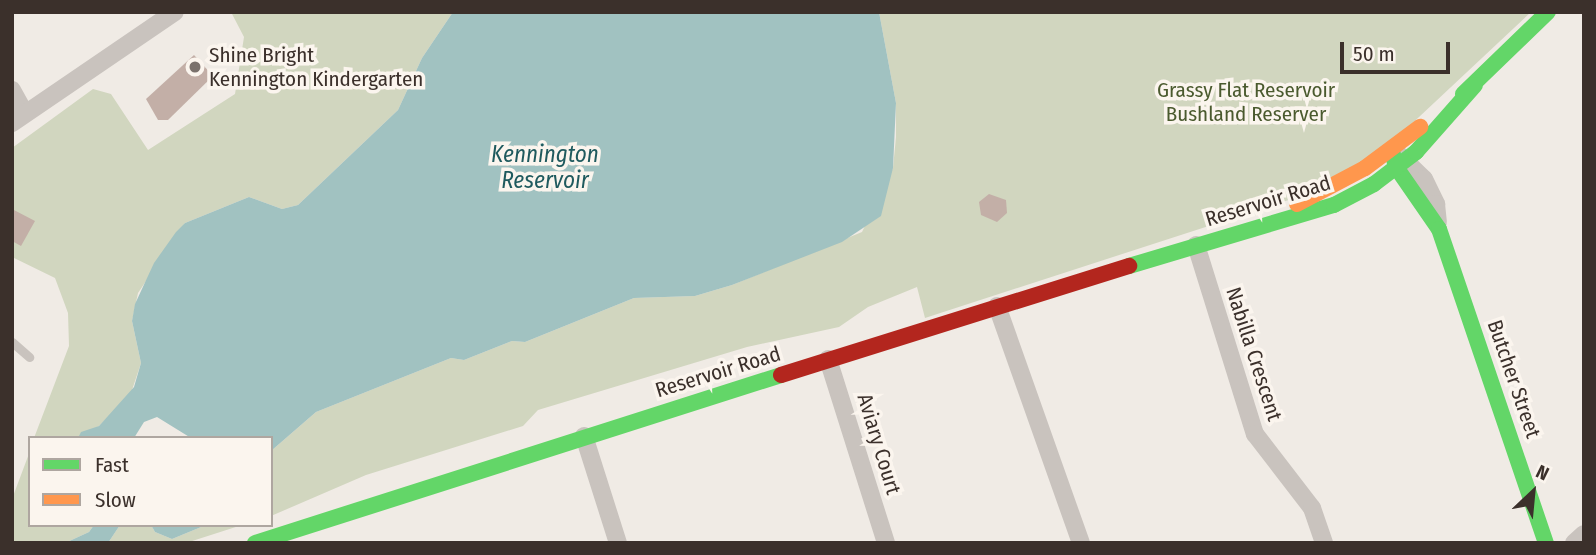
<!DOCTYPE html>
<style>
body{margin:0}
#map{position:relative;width:1596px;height:555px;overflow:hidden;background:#f0ebe5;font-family:"Fira Sans Condensed",sans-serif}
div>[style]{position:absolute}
.green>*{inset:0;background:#d1d6bf}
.water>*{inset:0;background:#a1c2c1}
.building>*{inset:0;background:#c3afa7}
.lane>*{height:9px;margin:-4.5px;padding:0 4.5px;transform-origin:4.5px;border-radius:4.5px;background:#c9c3be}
.street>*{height:18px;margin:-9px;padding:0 9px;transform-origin:9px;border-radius:9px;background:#c9c3be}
.fast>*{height:16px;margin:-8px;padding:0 8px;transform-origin:8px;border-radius:8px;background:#63d668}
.slow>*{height:16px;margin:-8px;padding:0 8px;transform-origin:8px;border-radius:8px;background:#ff974d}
.jam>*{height:16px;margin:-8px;padding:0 8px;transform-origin:8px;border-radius:8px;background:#b3261e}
.dots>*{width:19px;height:19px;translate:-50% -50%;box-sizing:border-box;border:4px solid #fbf5ee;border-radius:50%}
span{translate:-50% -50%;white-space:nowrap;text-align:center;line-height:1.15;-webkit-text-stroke:7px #fbf5ee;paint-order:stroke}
.poi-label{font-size:21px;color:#3b302b}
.left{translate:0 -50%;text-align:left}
.park-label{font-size:21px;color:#4a5a2e}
.street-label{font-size:21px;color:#3b302b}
.water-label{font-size:23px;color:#1f5a5e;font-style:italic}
.frame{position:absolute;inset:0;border:14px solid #3b302b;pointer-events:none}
.legend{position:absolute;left:28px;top:436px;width:245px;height:91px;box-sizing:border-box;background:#fbf5ee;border:2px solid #aea6a0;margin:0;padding:9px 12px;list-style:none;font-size:21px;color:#3b302b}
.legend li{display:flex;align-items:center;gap:14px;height:35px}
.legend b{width:35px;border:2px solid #aea6a0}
.north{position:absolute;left:1498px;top:457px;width:70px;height:70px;-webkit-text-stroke:5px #fbf5ee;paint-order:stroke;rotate:26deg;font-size:19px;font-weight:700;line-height:28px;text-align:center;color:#3b302b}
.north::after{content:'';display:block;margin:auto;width:24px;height:32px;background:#3b302b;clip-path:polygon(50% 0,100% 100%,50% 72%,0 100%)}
.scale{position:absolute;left:1340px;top:42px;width:110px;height:32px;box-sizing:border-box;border:4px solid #3b302b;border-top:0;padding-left:9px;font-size:21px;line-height:24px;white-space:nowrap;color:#3b302b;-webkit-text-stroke:5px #fbf5ee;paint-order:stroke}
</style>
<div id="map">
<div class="green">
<div style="clip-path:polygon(231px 12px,453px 12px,422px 58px,398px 110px,298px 205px,282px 209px,249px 197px,185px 223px,138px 293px,132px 321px,141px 363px,131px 393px,99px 426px,78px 438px,34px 438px,69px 346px,68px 313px,55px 278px,12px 257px,12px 148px,93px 89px,111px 94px,148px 150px,235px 94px,244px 37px)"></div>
<div style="clip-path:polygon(879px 12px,1531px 12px,1387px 147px,1301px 196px,925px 318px,917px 287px,868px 307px,839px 327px,747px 347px,538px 410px,523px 426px,366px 475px,271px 516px,271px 451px,316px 412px,451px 358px,464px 360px,512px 341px,525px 342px,634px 298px,695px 296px,732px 285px,862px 232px,893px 168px,896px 137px,896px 103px)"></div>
<div style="clip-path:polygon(30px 451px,30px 525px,94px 525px,89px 532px,65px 543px,12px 543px,12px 499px)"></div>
<div style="clip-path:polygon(120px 525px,151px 525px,155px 532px,172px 539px,206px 525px,242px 525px,186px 543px,108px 543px)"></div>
</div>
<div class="water">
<div style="clip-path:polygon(453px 12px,879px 12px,896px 103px,893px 168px,881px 216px,842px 242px,732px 285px,695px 296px,634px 298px,525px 342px,512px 341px,464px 360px,451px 358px,316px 412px,271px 451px,271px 438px,191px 438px,157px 417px,144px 422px,134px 438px,78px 438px,81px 432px,99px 426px,134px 387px,141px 363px,132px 321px,135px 304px,154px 263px,176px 232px,185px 223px,249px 197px,282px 209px,298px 205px,398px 110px,422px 58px)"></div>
<div style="clip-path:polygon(94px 525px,120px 525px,108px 543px,65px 543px,89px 532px)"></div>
<div style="clip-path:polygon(151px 525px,206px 525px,172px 539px,155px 532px)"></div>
</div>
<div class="building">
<div style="clip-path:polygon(194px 55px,213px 76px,168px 120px,158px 120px,146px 99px)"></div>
<div style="clip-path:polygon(989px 194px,1006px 200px,1007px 213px,997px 222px,981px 215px,979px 202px)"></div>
<div style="clip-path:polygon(12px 209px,35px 221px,21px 246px,12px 241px)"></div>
</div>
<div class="lane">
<div style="left:12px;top:342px;width:23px;rotate:41deg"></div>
</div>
<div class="street">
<div style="left:12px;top:90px;width:26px;rotate:61deg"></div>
<div style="left:12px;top:123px;width:197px;rotate:-34.3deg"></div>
<div style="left:1397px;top:153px;width:37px;rotate:44deg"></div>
<div style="left:1424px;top:179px;width:28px;rotate:64deg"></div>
<div style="left:1436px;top:204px;width:18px;rotate:84deg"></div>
<div style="left:1196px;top:245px;width:198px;rotate:72.7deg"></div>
<div style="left:1255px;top:434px;width:93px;rotate:52.4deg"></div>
<div style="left:1312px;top:508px;width:37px;rotate:71deg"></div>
<div style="left:997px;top:306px;width:251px;rotate:70.5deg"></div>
<div style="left:828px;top:359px;width:193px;rotate:72.5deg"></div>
<div style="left:584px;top:436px;width:112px;rotate:72.4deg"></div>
<div style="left:1574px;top:543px;width:13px;rotate:-42deg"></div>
</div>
<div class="fast">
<div style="left:1463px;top:94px;width:118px;rotate:-44deg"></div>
<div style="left:1392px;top:151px;width:16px;rotate:76deg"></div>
<div style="left:1396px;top:167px;width:75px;rotate:55.3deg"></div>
<div style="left:1439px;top:229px;width:332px;rotate:71.2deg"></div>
<div style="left:1129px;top:266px;width:214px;rotate:-16.6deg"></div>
<div style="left:1334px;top:205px;width:45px;rotate:-27.7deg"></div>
<div style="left:1374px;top:184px;width:53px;rotate:-37.3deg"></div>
<div style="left:1416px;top:152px;width:89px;rotate:-48.6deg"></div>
<div style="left:255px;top:543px;width:552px;rotate:-17.71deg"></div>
</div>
<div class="slow">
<div style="left:1297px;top:204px;width:77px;rotate:-27.9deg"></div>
<div style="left:1365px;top:168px;width:69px;rotate:-36.7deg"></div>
</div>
<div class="jam">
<div style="left:781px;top:375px;width:365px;rotate:-17.4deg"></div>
</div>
<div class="dots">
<div style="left:195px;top:67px;background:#7a716c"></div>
</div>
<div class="poi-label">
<span class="left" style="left:209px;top:67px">Shine Bright<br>Kennington Kindergarten</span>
</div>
<div class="park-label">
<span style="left:1246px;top:102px">Grassy Flat Reservoir<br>Bushland Reserver</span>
</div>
<div class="street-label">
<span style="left:1268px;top:201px;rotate:-17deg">Reservoir Road</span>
<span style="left:1254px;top:354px;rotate:72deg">Nabilla Crescent</span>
<span style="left:718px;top:372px;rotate:-17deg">Reservoir Road</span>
<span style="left:1514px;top:379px;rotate:71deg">Butcher Street</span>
<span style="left:879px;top:444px;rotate:73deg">Aviary Court</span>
</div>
<div class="water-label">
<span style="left:545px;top:167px">Kennington<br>Reservoir</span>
</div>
<div class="frame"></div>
<ul class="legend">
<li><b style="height:9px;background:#63d668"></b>Fast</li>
<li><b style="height:9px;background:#ff974d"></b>Slow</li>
</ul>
<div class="north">N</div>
<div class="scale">50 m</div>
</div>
